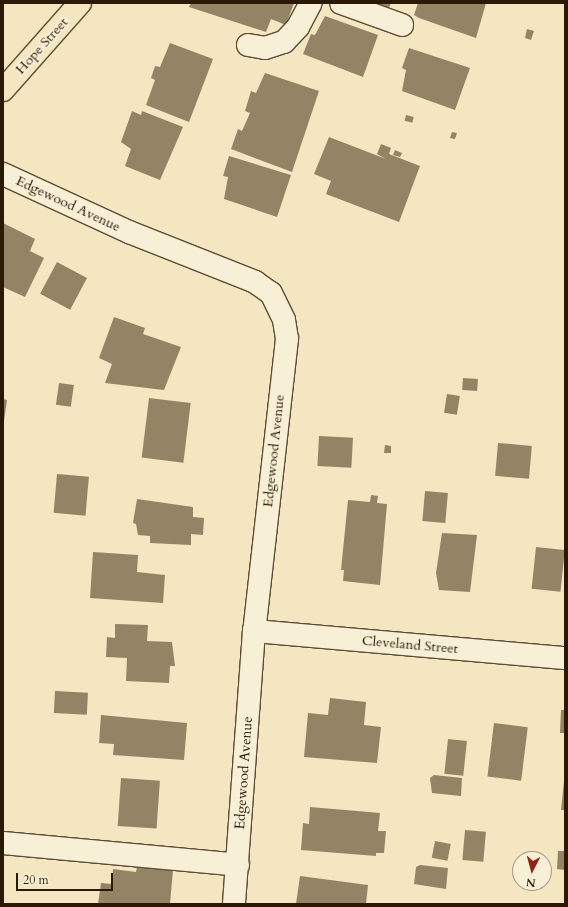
<!DOCTYPE html>
<style>
body{margin:0}
#map{position:relative;width:568px;height:907px;overflow:hidden;background:#f3e6c0;font-family:Cardo,serif}
div>[style]{position:absolute}
.building>*{inset:0;background:#938466;transform-origin:0 0}
.roads{filter:drop-shadow(1px 0 #5c4c33) drop-shadow(-1px 0 #5c4c33) drop-shadow(0 1px #5c4c33) drop-shadow(0 -1px #5c4c33)}
.minor>*{height:22px;margin:-11px;padding:0 11px;transform-origin:11px;border-radius:11px;background:#f7efd6}
.major>*{height:22px;margin:-11px;padding:0 11px;transform-origin:11px;border-radius:11px;background:#f3e6c0}
span{translate:-50% -50%;white-space:nowrap;text-align:center;line-height:1.15;-webkit-text-stroke:4px #f7efd6;paint-order:stroke}
.street-label{font-size:14px;color:#2a1904}
.frame{position:absolute;inset:0;border:4px solid #2a1904;pointer-events:none}
.north{position:absolute;left:512px;top:851px;width:40px;height:40px;box-sizing:border-box;background:#f7efd6;border:1px solid #a59982;border-radius:50%;rotate:186deg;font-size:11px;font-weight:700;line-height:16px;text-align:center;color:#2a1904}
.north::after{content:'';display:block;margin:auto;width:14px;height:18px;background:#8f2418;clip-path:polygon(50% 0,100% 100%,50% 72%,0 100%)}
.scale{position:absolute;left:16px;top:873px;width:97px;height:18px;box-sizing:border-box;border:2px solid #2a1904;border-top:0;padding-left:5px;font-size:12px;line-height:14px;white-space:nowrap;color:#2a1904;-webkit-text-stroke:3px #f7efd6;paint-order:stroke}
</style>
<div id="map">
<div class="building">
<div style="clip-path:polygon(191px 3px,294px 3px,286px 25px,271px 19px,266px 32px,189px 7px)"></div>
<div style="clip-path:polygon(375px 3px,391px 3px,389px 8px)"></div>
<div style="clip-path:polygon(418px 3px,486px 3px,476px 38px,419px 18px,414px 15px)"></div>
<div style="clip-path:polygon(325px 16px,378px 35px,363px 77px,303px 54px,311px 34px,315px 35px)"></div>
<div style="clip-path:polygon(527px 29px,534px 31px,531px 40px,525px 38px)"></div>
<div style="clip-path:polygon(170px 43px,213px 59px,189px 122px,146px 105px,155px 80px,151px 78px,155px 66px,160px 67px)"></div>
<div style="clip-path:polygon(409px 48px,470px 68px,455px 110px,402px 91px,406px 70px,402px 68px)"></div>
<div style="clip-path:polygon(265px 73px,319px 91px,292px 172px,231px 149px,238px 129px,242px 131px,250px 113px,245px 111px,251px 91px,256px 93px)"></div>
<div style="clip-path:polygon(132px 111px,141px 115px,142px 111px,183px 127px,160px 180px,125px 166px,131px 149px,121px 142px)"></div>
<div style="left:406px;top:115px;width:8px;height:6px;rotate:14deg"></div>
<div style="clip-path:polygon(452px 132px,457px 133px,455px 139px,450px 138px)"></div>
<div style="clip-path:polygon(329px 137px,386px 159px,377px 154px,381px 144px,391px 148px,389px 154px,420px 166px,399px 222px,326px 194px,331px 181px,314px 174px)"></div>
<div style="clip-path:polygon(395px 150px,402px 153px,400px 157px,393px 155px)"></div>
<div style="clip-path:polygon(229px 156px,291px 175px,277px 217px,224px 199px,228px 177px,223px 176px)"></div>
<div style="clip-path:polygon(3px 223px,35px 239px,30px 251px,44px 258px,25px 297px,3px 287px)"></div>
<div style="left:57px;top:262px;width:34px;height:36px;rotate:28deg"></div>
<div style="clip-path:polygon(114px 317px,145px 328px,143px 334px,181px 347px,164px 390px,105px 383px,112px 364px,99px 358px)"></div>
<div style="left:463px;top:378px;width:15px;height:12px;rotate:4deg"></div>
<div style="left:59px;top:383px;width:15px;height:22px;rotate:8deg"></div>
<div style="left:447px;top:394px;width:13px;height:19px;rotate:9deg"></div>
<div style="left:149px;top:398px;width:42px;height:60px;rotate:7deg"></div>
<div style="clip-path:polygon(3px 399px,7px 400px,4px 421px,3px 421px)"></div>
<div style="left:319px;top:436px;width:34px;height:30px;rotate:3deg"></div>
<div style="left:498px;top:443px;width:34px;height:33px;rotate:5deg"></div>
<div style="clip-path:polygon(385px 445px,391px 446px,391px 453px,384px 453px)"></div>
<div style="left:57px;top:474px;width:32px;height:39px;rotate:5deg"></div>
<div style="left:425px;top:491px;width:23px;height:30px;rotate:5deg"></div>
<div style="clip-path:polygon(371px 495px,378px 496px,377px 503px,387px 504px,380px 585px,343px 581px,344px 570px,341px 570px,348px 500px,370px 502px)"></div>
<div style="clip-path:polygon(137px 499px,193px 507px,193px 517px,204px 518px,203px 535px,191px 534px,191px 545px,150px 543px,150px 536px,138px 535px,136px 524px,133px 523px)"></div>
<div style="clip-path:polygon(442px 533px,477px 535px,470px 592px,439px 590px,436px 573px)"></div>
<div style="left:536px;top:547px;width:29px;height:42px;rotate:6deg"></div>
<div style="clip-path:polygon(93px 552px,138px 555px,137px 572px,165px 575px,163px 603px,90px 598px)"></div>
<div style="clip-path:polygon(115px 624px,148px 625px,147px 641px,172px 642px,175px 666px,170px 666px,169px 683px,126px 681px,127px 658px,106px 657px,107px 637px,115px 638px)"></div>
<div style="left:55px;top:691px;width:33px;height:22px;rotate:3deg"></div>
<div style="clip-path:polygon(330px 698px,366px 702px,364px 725px,381px 727px,377px 763px,304px 757px,308px 713px,328px 715px)"></div>
<div style="clip-path:polygon(561px 710px,565px 710px,565px 733px,560px 733px)"></div>
<div style="clip-path:polygon(101px 715px,187px 723px,184px 760px,113px 755px,114px 744px,99px 743px)"></div>
<div style="left:494px;top:723px;width:34px;height:54px;rotate:7deg"></div>
<div style="left:448px;top:739px;width:19px;height:35px;rotate:6deg"></div>
<div style="clip-path:polygon(434px 775px,462px 778px,461px 796px,432px 793px,430px 778px)"></div>
<div style="left:121px;top:778px;width:39px;height:48px;rotate:4deg"></div>
<div style="clip-path:polygon(564px 781px,565px 781px,565px 810px,561px 810px)"></div>
<div style="clip-path:polygon(310px 807px,380px 813px,378px 831px,386px 831px,384px 853px,376px 853px,376px 856px,301px 850px,303px 823px,309px 824px)"></div>
<div style="left:465px;top:830px;width:21px;height:30px;rotate:5deg"></div>
<div style="left:435px;top:841px;width:16px;height:17px;rotate:11deg"></div>
<div style="clip-path:polygon(558px 851px,565px 851px,565px 870px,557px 869px)"></div>
<div style="clip-path:polygon(420px 865px,448px 868px,446px 889px,414px 884px,416px 867px)"></div>
<div style="clip-path:polygon(137px 867px,173px 870px,170px 904px,98px 904px,101px 883px,112px 884px,113px 869px,136px 872px)"></div>
<div style="clip-path:polygon(300px 876px,368px 885px,366px 904px,296px 904px)"></div>
</div>
<div class="roads">
<div class="minor">
<div style="left:341px;top:3px;width:65px;rotate:19.8deg"></div>
<div style="left:248px;top:45px;width:17px;rotate:10deg"></div>
<div style="left:265px;top:48px;width:20px;rotate:-18deg"></div>
<div style="left:284px;top:42px;width:21px;rotate:-47deg"></div>
<div style="left:298px;top:27px;width:27px;rotate:-62deg"></div>
<div style="left:3px;top:174px;width:139px;rotate:24.7deg"></div>
<div style="left:129px;top:232px;width:136px;rotate:21.6deg"></div>
<div style="left:255px;top:282px;width:19px;rotate:35deg"></div>
<div style="left:271px;top:293px;width:30px;rotate:64deg"></div>
<div style="left:284px;top:320px;width:19px;rotate:81deg"></div>
<div style="left:287px;top:339px;width:294px;rotate:96.4deg"></div>
<div style="left:254px;top:631px;width:274px;rotate:94.2deg"></div>
<div style="left:254px;top:631px;width:312px;rotate:5deg"></div>
<div style="left:3px;top:843px;width:236px;rotate:5.3deg"></div>
</div>
<div class="major">
<div style="left:3px;top:90px;width:116px;rotate:-48.5deg"></div>
</div>
</div>
<div class="street-label">
<span style="left:42px;top:46px;rotate:-48deg">Hope Street</span>
<span style="left:68px;top:204px;rotate:25deg">Edgewood Avenue</span>
<span style="left:274px;top:451px;rotate:-84deg">Edgewood Avenue</span>
<span style="left:410px;top:645px;rotate:5deg">Cleveland Street</span>
<span style="left:244px;top:773px;rotate:-86deg">Edgewood Avenue</span>
</div>
<div class="frame"></div>
<div class="north">N</div>
<div class="scale">20 m</div>
</div>
